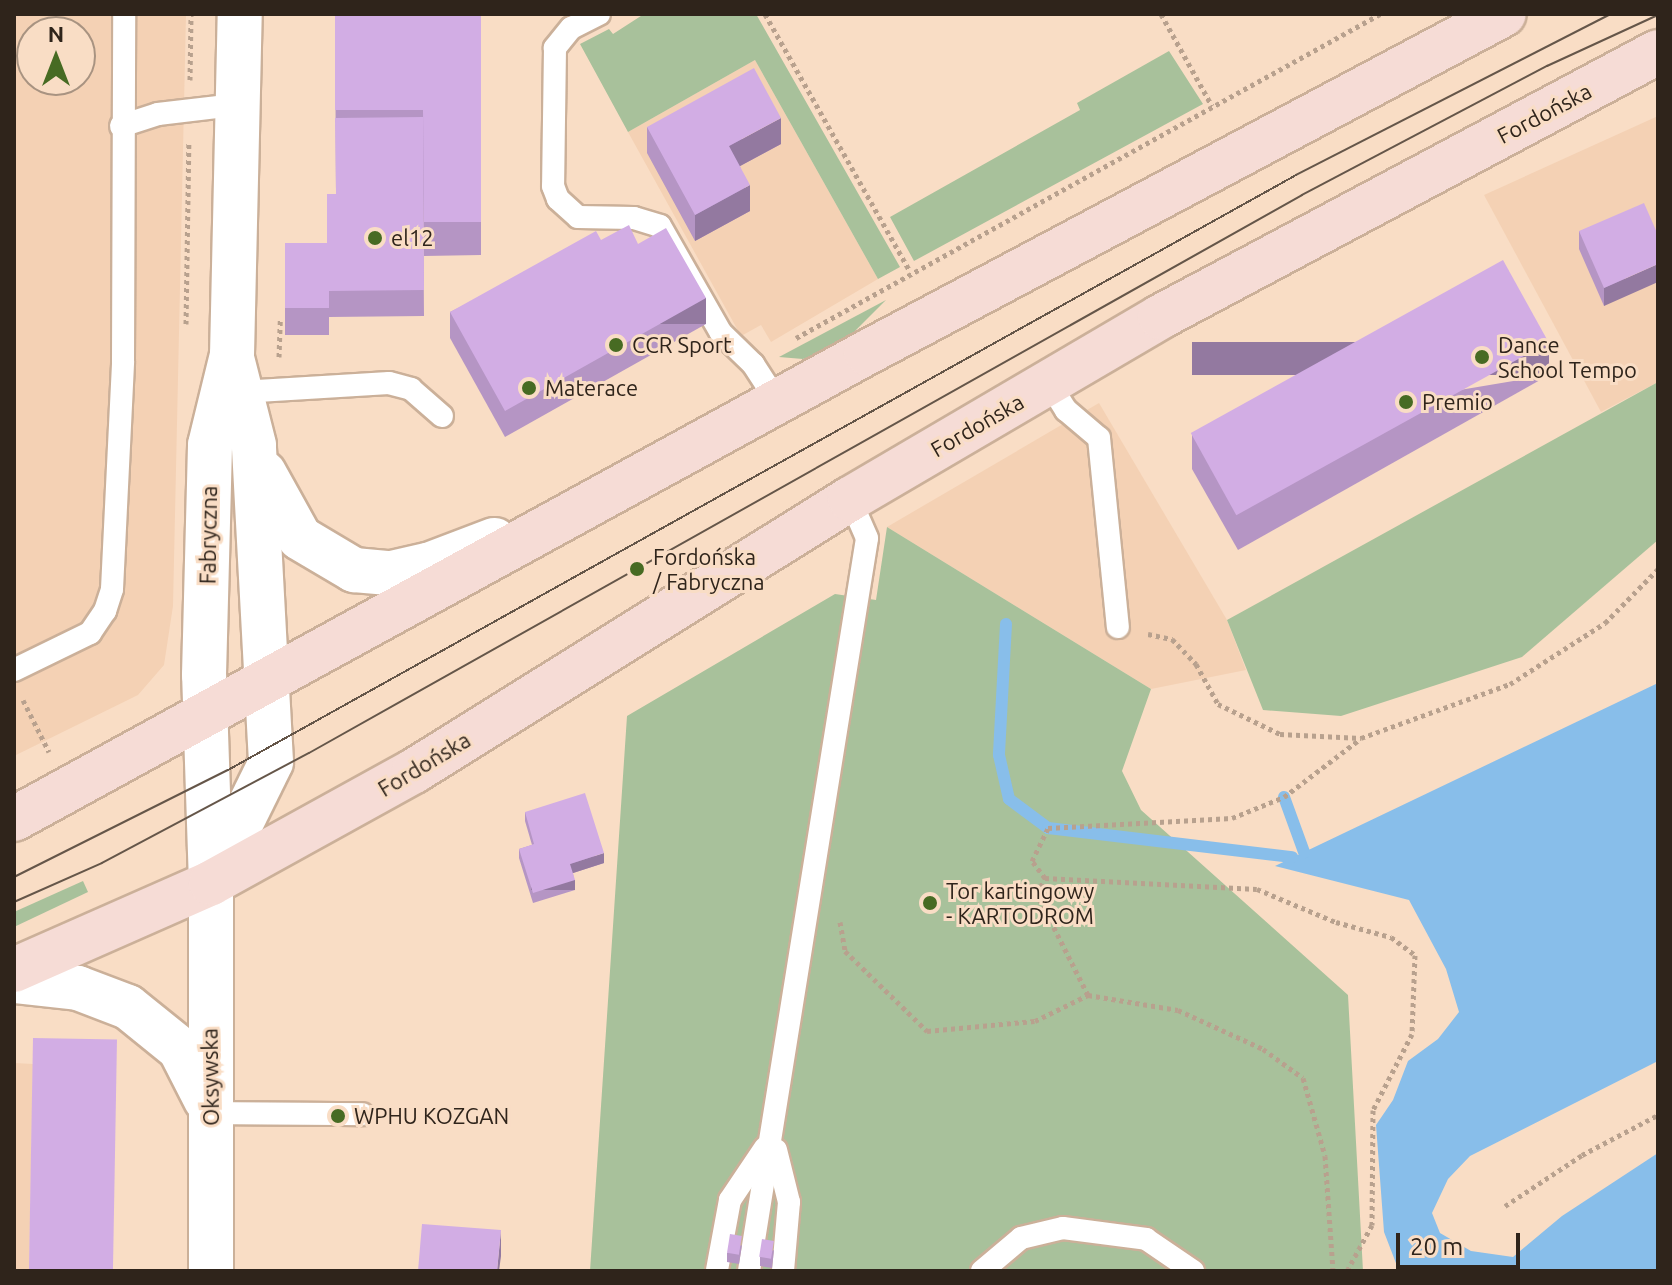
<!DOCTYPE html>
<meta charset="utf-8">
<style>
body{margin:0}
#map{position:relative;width:1672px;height:1285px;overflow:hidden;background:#f9ddc5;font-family:Ubuntu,sans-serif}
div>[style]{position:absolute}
.built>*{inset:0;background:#f4d1b4}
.green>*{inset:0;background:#a8c19b}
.water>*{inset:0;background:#88beea}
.stream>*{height:12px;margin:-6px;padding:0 6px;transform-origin:6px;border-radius:6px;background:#88beea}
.path>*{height:5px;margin-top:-2.5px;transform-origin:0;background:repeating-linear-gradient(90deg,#b8a18e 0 4px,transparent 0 8px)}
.roads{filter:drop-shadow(2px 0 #cbb099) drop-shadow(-2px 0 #cbb099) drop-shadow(0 2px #cbb099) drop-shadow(0 -2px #cbb099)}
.lane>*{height:22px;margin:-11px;padding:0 11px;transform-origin:11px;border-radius:11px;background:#fff}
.street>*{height:44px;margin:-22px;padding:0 22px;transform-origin:22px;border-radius:22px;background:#fff}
.secondary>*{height:44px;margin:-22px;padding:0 22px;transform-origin:22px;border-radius:22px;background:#f6dcd6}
.tram>*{height:2px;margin:-1px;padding:0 1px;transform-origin:1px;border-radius:1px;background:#655649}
.wall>*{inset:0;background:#b595c4}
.shaded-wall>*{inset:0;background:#9379a0;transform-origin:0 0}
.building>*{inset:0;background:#d2ade4;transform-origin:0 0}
.dots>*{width:22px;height:22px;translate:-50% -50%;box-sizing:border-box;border:4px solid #f9ddc5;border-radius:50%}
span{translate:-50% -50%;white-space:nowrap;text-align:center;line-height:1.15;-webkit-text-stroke:6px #f9ddc5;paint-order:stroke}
.street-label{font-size:22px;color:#2f241b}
.poi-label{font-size:22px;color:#2f241b}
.left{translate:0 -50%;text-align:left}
.frame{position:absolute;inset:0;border:16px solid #2f241b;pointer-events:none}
.north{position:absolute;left:16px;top:16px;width:80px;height:80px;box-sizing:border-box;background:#f9ddc5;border:2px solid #a89381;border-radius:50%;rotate:0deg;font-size:22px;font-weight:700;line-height:32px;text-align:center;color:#2f241b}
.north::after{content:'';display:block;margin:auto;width:28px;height:36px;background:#476b23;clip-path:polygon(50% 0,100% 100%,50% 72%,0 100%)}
.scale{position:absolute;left:1396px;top:1233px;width:124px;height:36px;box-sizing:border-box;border:4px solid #2f241b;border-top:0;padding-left:10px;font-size:24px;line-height:28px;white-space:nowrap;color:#2f241b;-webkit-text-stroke:6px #f9ddc5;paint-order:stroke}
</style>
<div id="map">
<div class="built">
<div style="clip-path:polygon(evenodd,14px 14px,186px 14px,173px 606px,164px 665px,138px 695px,14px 756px,14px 14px,32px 32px,80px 32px,80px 80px,32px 80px,32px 32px)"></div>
<div style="clip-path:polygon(755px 60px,878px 279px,771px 342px,761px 325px,741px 336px,628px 132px)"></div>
<div style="clip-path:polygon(1658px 116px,1658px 382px,1601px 412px,1484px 195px)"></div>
<div style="clip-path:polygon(1099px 403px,1227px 620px,1246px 670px,1151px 689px,887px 527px)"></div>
<div style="clip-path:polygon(14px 1063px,33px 1064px,29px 1271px,14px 1271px)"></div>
</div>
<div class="green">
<div style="clip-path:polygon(644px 14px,756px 14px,900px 267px,878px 279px,755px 60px,628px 132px,580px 44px,609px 29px,613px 34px)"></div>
<div style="clip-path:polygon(1169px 51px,1203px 104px,914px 261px,890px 217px,1080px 110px,1077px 103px)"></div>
<div style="clip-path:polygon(886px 300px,851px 335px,818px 353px,803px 359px,779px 357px)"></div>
<div style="clip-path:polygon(1658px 382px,1658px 540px,1522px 657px,1341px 716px,1263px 710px,1227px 620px)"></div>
<div style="clip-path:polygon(887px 527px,1151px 689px,1122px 771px,1141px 810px,1348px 995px,1363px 1271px,590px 1271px,627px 716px,835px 594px,876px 600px)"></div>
<div style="clip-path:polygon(83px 881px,88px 892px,14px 927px,14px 912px)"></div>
</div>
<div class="water">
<div style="clip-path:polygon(1658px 683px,1658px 1061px,1470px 1156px,1448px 1179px,1432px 1213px,1440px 1233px,1471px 1251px,1513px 1257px,1562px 1216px,1658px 1153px,1658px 1271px,1399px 1271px,1384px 1232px,1376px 1125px,1393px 1100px,1408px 1061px,1438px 1039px,1459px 1012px,1446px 969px,1409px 900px,1275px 866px)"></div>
</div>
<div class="stream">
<div style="left:1006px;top:624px;width:131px;rotate:93.1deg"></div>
<div style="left:999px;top:755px;width:45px;rotate:77.2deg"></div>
<div style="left:1009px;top:799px;width:49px;rotate:36.6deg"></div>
<div style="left:1048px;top:828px;width:246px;rotate:6.8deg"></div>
<div style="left:1284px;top:797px;width:59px;rotate:70deg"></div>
</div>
<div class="path">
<div style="left:765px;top:14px;width:295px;rotate:60.6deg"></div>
<div style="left:1161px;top:14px;width:105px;rotate:61deg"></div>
<div style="left:190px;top:80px;width:66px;rotate:-89.1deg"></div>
<div style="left:186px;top:324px;width:182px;rotate:-89.1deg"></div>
<div style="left:796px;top:338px;width:668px;rotate:-29.02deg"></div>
<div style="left:279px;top:357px;width:38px;rotate:-88deg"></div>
<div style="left:1148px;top:634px;width:25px;rotate:12deg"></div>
<div style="left:1172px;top:639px;width:35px;rotate:46deg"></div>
<div style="left:1196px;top:664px;width:46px;rotate:61.2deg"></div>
<div style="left:1218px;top:704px;width:69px;rotate:25.8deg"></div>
<div style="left:1280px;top:734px;width:81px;rotate:2.8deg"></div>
<div style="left:1361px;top:738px;width:158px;rotate:-19.9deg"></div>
<div style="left:1510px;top:684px;width:113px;rotate:-32.7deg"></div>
<div style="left:1605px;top:623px;width:76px;rotate:-45.5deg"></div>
<div style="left:23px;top:700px;width:58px;rotate:63.4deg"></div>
<div style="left:1045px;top:878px;width:212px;rotate:3deg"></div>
<div style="left:1257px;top:889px;width:86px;rotate:22.7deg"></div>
<div style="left:1336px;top:922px;width:57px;rotate:15.3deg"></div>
<div style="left:1391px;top:937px;width:30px;rotate:37deg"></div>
<div style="left:1415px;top:955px;width:79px;rotate:92.2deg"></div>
<div style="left:1412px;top:1034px;width:85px;rotate:117.2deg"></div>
<div style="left:1373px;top:1110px;width:115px;rotate:90.5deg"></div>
<div style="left:1372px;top:1225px;width:52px;rotate:118.5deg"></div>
<div style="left:840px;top:922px;width:29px;rotate:80deg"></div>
<div style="left:845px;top:951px;width:115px;rotate:44.3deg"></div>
<div style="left:927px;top:1031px;width:108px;rotate:-5.3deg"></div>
<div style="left:1035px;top:1021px;width:59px;rotate:-26.1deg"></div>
<div style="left:1088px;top:995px;width:91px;rotate:9.5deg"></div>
<div style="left:1178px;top:1010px;width:94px;rotate:24.6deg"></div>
<div style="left:1263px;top:1049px;width:49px;rotate:35.9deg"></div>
<div style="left:1303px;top:1078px;width:81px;rotate:74.2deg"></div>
<div style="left:1325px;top:1156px;width:115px;rotate:86deg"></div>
<div style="left:1088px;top:995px;width:113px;rotate:-116.8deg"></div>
<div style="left:1037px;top:894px;width:18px;rotate:-63deg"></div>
<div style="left:1045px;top:878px;width:21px;rotate:-127deg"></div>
<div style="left:1032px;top:861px;width:37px;rotate:-64deg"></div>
<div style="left:1048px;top:828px;width:184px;rotate:-3.1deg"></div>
<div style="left:1232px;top:818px;width:56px;rotate:-22deg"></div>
<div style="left:1284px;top:797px;width:96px;rotate:-37.3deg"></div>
<div style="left:1505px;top:1206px;width:92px;rotate:-33.5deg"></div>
<div style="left:1582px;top:1155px;width:86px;rotate:-27.8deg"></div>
</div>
<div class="roads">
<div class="lane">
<div style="left:599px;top:14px;width:31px;rotate:153deg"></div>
<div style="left:571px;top:28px;width:26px;rotate:129deg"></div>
<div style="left:555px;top:48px;width:138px;rotate:90.8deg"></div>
<div style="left:553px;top:186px;width:14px;rotate:69deg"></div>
<div style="left:558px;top:199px;width:27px;rotate:42deg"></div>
<div style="left:578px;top:217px;width:56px;rotate:1deg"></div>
<div style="left:634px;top:218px;width:27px;rotate:17deg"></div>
<div style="left:660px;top:226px;width:123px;rotate:60.3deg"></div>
<div style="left:721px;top:333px;width:45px;rotate:44.1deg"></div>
<div style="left:753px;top:364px;width:44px;rotate:57deg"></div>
<div style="left:121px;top:126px;width:39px;rotate:-18deg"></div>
<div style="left:158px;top:114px;width:78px;rotate:-6.7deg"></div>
<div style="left:1049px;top:383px;width:32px;rotate:58deg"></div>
<div style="left:1066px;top:410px;width:43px;rotate:40.3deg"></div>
<div style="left:1099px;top:438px;width:190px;rotate:84.3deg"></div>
<div style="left:241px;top:392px;width:148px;rotate:-3.5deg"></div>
<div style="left:389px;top:383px;width:23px;rotate:15deg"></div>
<div style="left:411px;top:389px;width:41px;rotate:41.1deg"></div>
<div style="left:14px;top:670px;width:85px;rotate:-26deg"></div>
<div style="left:90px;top:633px;width:27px;rotate:-56deg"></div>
<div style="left:105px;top:611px;width:23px;rotate:-72deg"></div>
<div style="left:112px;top:589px;width:228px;rotate:-87.2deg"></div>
<div style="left:123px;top:361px;width:347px;rotate:-89.8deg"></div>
<div style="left:211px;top:1113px;width:151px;rotate:0.4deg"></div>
<div style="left:776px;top:1150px;width:54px;rotate:76deg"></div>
<div style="left:789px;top:1202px;width:69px;rotate:95deg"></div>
<div style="left:717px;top:1270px;width:71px;rotate:-79.5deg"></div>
<div style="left:730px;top:1200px;width:63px;rotate:-56.1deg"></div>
<div style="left:749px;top:1271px;width:742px;rotate:-80.85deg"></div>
<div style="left:867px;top:538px;width:43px;rotate:-113.6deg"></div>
<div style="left:982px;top:1271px;width:51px;rotate:-40.2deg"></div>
<div style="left:1021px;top:1238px;width:43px;rotate:-13.4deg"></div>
<div style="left:1063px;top:1228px;width:84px;rotate:7.5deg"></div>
<div style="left:1146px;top:1239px;width:57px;rotate:34.2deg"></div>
</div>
<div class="street">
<div style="left:264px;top:473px;width:74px;rotate:61deg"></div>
<div style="left:300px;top:538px;width:63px;rotate:30.7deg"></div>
<div style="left:354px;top:570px;width:38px;rotate:5deg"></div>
<div style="left:392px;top:573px;width:37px;rotate:-13deg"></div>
<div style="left:428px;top:565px;width:71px;rotate:-20.7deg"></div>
<div style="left:213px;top:880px;width:131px;rotate:-63.8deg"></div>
<div style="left:271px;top:762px;width:317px;rotate:-93.1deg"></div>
<div style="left:254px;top:445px;width:86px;rotate:-104.2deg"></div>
<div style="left:14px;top:981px;width:64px;rotate:6.2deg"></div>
<div style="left:78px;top:988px;width:53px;rotate:20.8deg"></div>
<div style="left:128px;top:1007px;width:67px;rotate:38.9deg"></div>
<div style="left:180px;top:1049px;width:57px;rotate:63deg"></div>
<div style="left:211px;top:1271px;width:388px;rotate:-90deg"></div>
<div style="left:211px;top:883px;width:208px;rotate:-91.9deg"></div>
<div style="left:204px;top:675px;width:230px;rotate:-88.5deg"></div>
<div style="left:210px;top:445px;width:93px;rotate:-76.3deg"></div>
<div style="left:232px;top:355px;width:341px;rotate:-88.7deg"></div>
</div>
<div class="secondary">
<div style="left:14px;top:819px;width:971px;rotate:-28.68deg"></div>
<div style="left:866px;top:353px;width:722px;rotate:-27.98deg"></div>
<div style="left:14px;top:970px;width:215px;rotate:-23.8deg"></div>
<div style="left:211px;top:883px;width:232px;rotate:-28.9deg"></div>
<div style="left:414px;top:771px;width:514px;rotate:-31.96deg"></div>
<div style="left:850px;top:499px;width:359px;rotate:-30.4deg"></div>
<div style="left:1160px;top:317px;width:564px;rotate:-28.02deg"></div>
</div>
</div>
<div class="tram">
<div style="left:14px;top:877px;width:239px;rotate:-26.6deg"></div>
<div style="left:228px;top:770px;width:1223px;rotate:-29.12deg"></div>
<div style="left:1296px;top:175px;width:353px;rotate:-27.1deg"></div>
<div style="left:14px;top:902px;width:96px;rotate:-23.9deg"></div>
<div style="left:102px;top:863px;width:234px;rotate:-28deg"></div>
<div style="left:309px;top:753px;width:1139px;rotate:-29.33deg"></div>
<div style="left:1302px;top:195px;width:277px;rotate:-27.8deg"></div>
<div style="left:1547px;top:66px;width:122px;rotate:-24.7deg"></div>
</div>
<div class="wall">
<div style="clip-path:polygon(335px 14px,481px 14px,481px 255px,424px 256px,423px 192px,424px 316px,329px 317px,329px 335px,285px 335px,285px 243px,327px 243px,336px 194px)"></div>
<div style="clip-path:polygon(647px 127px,781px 144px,740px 166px,750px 211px,695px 241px,647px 153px)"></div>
<div style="clip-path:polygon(1579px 231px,1658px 235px,1604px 306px,1579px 249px)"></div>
<div style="clip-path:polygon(601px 240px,706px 324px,505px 437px,450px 338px,450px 312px)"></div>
<div style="clip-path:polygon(1549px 375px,1238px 550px,1192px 469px,1192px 435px)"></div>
<div style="clip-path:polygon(525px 812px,604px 863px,573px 873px,575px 890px,533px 903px,519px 858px,519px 849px,532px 845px,525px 821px)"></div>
<div style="clip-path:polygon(742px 1245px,739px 1264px,727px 1262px,727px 1253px)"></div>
<div style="clip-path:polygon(774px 1250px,772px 1268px,760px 1266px,760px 1257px)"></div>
</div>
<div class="shaded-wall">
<div style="clip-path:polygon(781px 118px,781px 144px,729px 172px,729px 146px)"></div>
<div style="clip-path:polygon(750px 185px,750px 211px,695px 241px,695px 215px)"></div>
<div style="clip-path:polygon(1658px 264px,1658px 282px,1604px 306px,1604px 288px)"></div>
<div style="left:706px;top:298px;width:26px;height:231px;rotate:90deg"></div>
<div style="left:1549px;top:342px;width:33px;height:357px;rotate:90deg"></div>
<div style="clip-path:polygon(604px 853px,604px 863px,570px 874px,570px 864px)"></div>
<div style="left:575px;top:880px;width:10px;height:44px;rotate:90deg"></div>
<div style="clip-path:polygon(501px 1230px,501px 1256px,499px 1271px,497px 1271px)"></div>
</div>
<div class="building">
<div style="clip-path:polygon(335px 14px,481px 14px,481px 222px,424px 222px,423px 110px,335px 110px)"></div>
<div style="clip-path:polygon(754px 68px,781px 118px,729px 146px,750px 185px,695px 215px,647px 127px)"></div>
<div style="clip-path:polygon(423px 117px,424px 290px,329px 291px,329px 308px,285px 308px,285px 243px,327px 243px,327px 194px,336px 194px,335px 118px)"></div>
<div style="clip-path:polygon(1644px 203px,1658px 235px,1658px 264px,1604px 288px,1579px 231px)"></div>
<div style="clip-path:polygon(629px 225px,638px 244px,666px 228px,706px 298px,505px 411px,450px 312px,596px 231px,601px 240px)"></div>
<div style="left:1503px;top:260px;width:94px;height:357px;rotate:61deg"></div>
<div style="clip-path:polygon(585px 793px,604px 853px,570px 864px,575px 880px,533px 893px,519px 849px,534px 844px,525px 812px)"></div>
<div style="left:33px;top:1038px;width:84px;height:233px;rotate:1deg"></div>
<div style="clip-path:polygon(422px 1224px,501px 1230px,497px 1271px,418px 1271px)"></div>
<div style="left:730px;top:1234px;width:12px;height:19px;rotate:9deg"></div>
<div style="left:762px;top:1239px;width:12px;height:18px;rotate:9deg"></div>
</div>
<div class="dots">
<div style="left:375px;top:238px;background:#476b23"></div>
<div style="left:616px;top:345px;background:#476b23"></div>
<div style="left:1482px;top:357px;background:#476b23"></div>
<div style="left:529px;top:388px;background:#476b23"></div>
<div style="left:1406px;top:402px;background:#476b23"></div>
<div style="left:637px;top:569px;background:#476b23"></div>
<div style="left:930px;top:903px;background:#476b23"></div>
<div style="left:338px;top:1116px;background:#476b23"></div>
</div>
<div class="street-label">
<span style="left:1544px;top:113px;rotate:-28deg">Fordońska</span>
<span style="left:977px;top:425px;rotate:-30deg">Fordońska</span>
<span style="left:208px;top:535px;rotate:-89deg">Fabryczna</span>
<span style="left:424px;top:764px;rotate:-31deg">Fordońska</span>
<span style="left:210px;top:1077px;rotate:-91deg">Oksywska</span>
</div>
<div class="poi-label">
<span class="left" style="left:391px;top:238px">el12</span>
<span class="left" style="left:1498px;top:357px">Dance<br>School Tempo</span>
<span class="left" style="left:632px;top:345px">CCR Sport</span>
<span class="left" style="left:545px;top:388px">Materace</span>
<span class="left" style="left:1422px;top:402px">Premio</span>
<span class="left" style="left:653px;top:569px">Fordońska<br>/ Fabryczna</span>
<span class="left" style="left:946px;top:903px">Tor kartingowy<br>- KARTODROM</span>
<span class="left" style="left:354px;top:1116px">WPHU KOZGAN</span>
</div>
<div class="frame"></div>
<div class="north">N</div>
<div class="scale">20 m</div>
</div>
